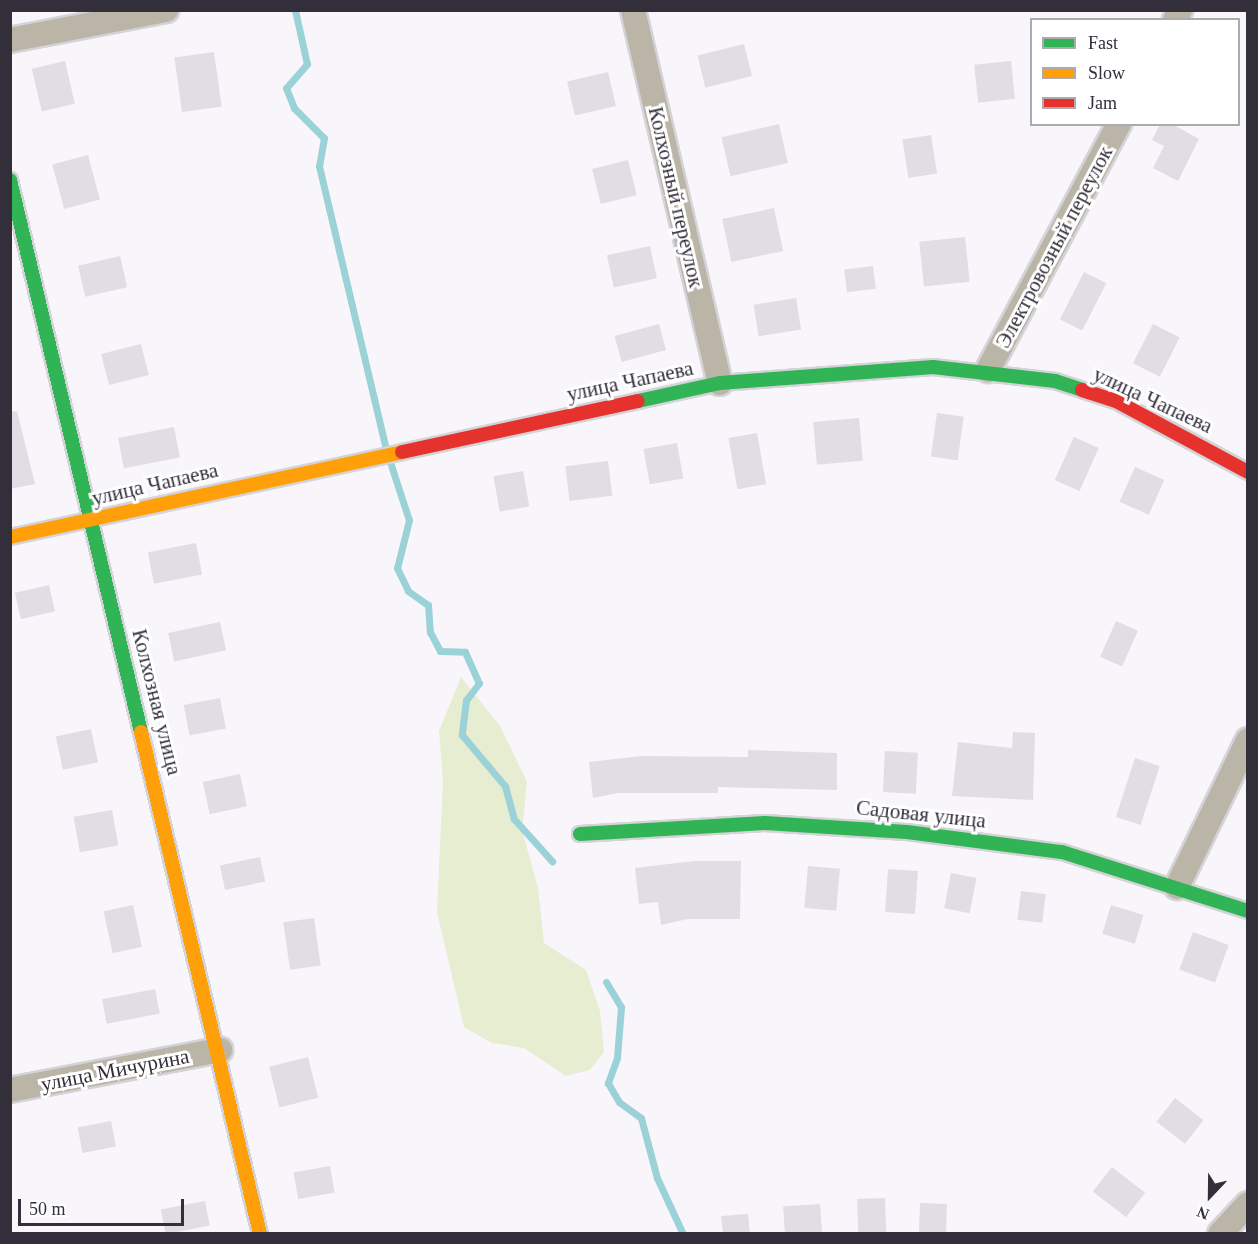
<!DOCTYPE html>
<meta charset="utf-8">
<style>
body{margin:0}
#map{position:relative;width:1258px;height:1244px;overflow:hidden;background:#f8f6fa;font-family:Georgia,serif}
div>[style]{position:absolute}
.green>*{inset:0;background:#e6edd0}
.stream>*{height:7px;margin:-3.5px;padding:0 3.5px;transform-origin:3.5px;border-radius:3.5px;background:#9bd2d8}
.building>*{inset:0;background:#e0dde5;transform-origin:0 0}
.roads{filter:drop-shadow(2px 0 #d4d3d7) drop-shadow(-2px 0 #d4d3d7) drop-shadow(0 2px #d4d3d7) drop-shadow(0 -2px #d4d3d7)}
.street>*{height:24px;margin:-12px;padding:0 12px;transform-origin:12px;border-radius:12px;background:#bbb5a8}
.fast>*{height:14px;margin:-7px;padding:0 7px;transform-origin:7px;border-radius:7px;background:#30b455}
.slow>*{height:14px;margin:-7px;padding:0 7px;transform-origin:7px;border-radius:7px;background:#ff9f0a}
.jam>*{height:14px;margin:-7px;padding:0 7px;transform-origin:7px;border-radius:7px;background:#e5322d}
span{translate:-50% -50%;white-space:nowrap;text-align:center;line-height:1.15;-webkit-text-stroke:6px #fff;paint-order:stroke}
.street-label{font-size:21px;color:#322e3a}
.frame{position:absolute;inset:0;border:12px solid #322e3a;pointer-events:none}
.legend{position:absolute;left:1030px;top:18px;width:210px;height:108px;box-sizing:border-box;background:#fff;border:2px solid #adabb0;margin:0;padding:8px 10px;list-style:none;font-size:18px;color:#322e3a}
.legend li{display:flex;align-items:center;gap:12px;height:30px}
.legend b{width:30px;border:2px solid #adabb0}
.north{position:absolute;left:1180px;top:1166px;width:60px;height:60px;-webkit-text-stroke:4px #fff;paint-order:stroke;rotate:202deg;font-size:16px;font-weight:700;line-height:24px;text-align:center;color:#322e3a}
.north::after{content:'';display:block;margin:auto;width:21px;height:27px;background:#322e3a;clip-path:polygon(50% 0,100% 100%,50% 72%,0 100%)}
.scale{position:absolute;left:18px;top:1199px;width:166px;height:27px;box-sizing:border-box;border:3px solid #322e3a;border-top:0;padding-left:8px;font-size:18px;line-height:21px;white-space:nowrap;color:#322e3a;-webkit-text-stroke:4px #fff;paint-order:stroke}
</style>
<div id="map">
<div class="green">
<div style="clip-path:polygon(461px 677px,500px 726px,527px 782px,522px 830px,538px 888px,544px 943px,586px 970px,600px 1011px,604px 1052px,590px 1070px,566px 1076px,524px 1048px,492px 1043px,464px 1027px,437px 912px,443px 781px,439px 731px)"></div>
</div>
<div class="stream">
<div style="left:295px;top:10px;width:55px;rotate:77.5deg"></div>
<div style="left:307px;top:64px;width:32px;rotate:131deg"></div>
<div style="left:286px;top:88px;width:22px;rotate:68deg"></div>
<div style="left:294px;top:108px;width:42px;rotate:45deg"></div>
<div style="left:324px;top:138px;width:28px;rotate:100deg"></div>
<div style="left:319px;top:166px;width:288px;rotate:76.7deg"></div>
<div style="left:390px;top:462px;width:61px;rotate:71.9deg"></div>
<div style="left:409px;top:520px;width:49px;rotate:104deg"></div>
<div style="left:397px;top:568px;width:25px;rotate:64deg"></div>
<div style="left:408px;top:591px;width:24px;rotate:35deg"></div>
<div style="left:428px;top:605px;width:27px;rotate:86deg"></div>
<div style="left:430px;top:632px;width:21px;rotate:62deg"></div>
<div style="left:440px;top:651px;width:25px;rotate:2deg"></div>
<div style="left:465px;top:652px;width:34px;rotate:66deg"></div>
<div style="left:479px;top:683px;width:21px;rotate:127deg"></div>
<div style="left:466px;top:700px;width:35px;rotate:97deg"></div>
<div style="left:462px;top:735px;width:67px;rotate:49.9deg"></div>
<div style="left:505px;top:786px;width:34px;rotate:75deg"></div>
<div style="left:514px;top:819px;width:57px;rotate:47.9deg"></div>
<div style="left:606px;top:982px;width:29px;rotate:59deg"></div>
<div style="left:621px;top:1007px;width:51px;rotate:94.5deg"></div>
<div style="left:617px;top:1058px;width:27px;rotate:110deg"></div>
<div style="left:608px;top:1083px;width:22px;rotate:60deg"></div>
<div style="left:619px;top:1102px;width:27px;rotate:36deg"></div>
<div style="left:641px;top:1118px;width:62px;rotate:75.1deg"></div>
<div style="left:657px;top:1178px;width:62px;rotate:65.1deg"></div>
</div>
<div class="building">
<div style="left:744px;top:44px;width:33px;height:48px;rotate:76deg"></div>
<div style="left:214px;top:52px;width:55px;height:40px;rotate:82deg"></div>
<div style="left:65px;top:61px;width:44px;height:34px;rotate:77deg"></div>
<div style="left:1011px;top:61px;width:38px;height:37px;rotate:84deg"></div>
<div style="left:608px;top:72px;width:35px;height:42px;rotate:77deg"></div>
<div style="left:779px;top:124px;width:40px;height:59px;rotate:77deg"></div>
<div style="clip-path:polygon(1160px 124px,1172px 124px,1199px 139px,1178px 181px,1153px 168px,1164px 146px,1152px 140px)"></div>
<div style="left:931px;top:135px;width:39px;height:29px;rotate:81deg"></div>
<div style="left:88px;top:155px;width:46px;height:37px;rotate:75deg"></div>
<div style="left:628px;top:160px;width:36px;height:37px;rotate:76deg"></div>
<div style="left:774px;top:208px;width:44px;height:53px;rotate:78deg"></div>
<div style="left:965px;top:237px;width:45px;height:46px;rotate:84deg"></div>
<div style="left:650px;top:246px;width:33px;height:44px;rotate:78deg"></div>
<div style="left:120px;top:256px;width:32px;height:43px;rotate:77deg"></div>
<div style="left:873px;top:266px;width:23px;height:29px;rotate:83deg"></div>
<div style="left:1084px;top:272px;width:25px;height:53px;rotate:27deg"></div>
<div style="left:796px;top:298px;width:32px;height:43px;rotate:81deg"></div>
<div style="left:659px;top:324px;width:27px;height:46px;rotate:75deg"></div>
<div style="left:1153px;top:324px;width:30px;height:44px;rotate:27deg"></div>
<div style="left:141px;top:344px;width:32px;height:41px;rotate:76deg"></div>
<div style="clip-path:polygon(17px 411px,35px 484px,10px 489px,10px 412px)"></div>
<div style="left:937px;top:413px;width:27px;height:44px;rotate:8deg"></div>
<div style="left:859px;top:418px;width:43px;height:46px;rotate:85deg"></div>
<div style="left:174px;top:427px;width:31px;height:57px;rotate:79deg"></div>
<div style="left:757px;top:433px;width:52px;height:29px;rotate:80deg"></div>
<div style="left:1074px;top:437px;width:27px;height:47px;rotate:24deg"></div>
<div style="left:677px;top:443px;width:36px;height:34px;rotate:80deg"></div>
<div style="left:608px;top:461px;width:35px;height:43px;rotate:83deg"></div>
<div style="left:1135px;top:467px;width:32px;height:38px;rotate:24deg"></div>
<div style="left:523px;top:471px;width:36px;height:30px;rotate:80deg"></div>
<div style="left:196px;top:543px;width:32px;height:49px;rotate:79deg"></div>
<div style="left:49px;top:585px;width:27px;height:35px;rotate:77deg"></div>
<div style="left:1116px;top:621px;width:24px;height:39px;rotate:24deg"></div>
<div style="left:220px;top:622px;width:29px;height:53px;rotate:78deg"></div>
<div style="left:220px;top:698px;width:31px;height:37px;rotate:79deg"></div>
<div style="left:91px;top:729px;width:34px;height:36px;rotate:78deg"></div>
<div style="clip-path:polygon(1013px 732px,1035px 733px,1033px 800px,952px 796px,958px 742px,1012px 748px)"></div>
<div style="clip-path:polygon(748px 750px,837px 753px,837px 790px,718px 787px,718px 793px,618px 793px,593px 798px,589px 762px,642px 756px,748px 757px)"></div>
<div style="left:885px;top:751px;width:33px;height:41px;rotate:3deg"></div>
<div style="left:1135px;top:758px;width:26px;height:62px;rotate:18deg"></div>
<div style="left:240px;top:774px;width:33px;height:38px;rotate:78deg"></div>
<div style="left:112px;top:810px;width:36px;height:39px;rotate:80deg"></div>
<div style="left:260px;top:857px;width:25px;height:41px;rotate:78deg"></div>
<div style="clip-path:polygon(694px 861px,741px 861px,740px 919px,688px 919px,661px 925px,658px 902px,639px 904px,635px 868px)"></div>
<div style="left:808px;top:866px;width:32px;height:42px;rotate:5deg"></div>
<div style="left:888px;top:869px;width:30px;height:43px;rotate:4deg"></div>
<div style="left:951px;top:873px;width:26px;height:36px;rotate:11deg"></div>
<div style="left:1021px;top:891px;width:25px;height:29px;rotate:7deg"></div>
<div style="left:133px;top:905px;width:43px;height:30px;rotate:78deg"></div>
<div style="left:1111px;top:905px;width:34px;height:30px;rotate:17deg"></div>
<div style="left:314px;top:918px;width:48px;height:31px;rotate:82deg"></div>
<div style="left:1193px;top:932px;width:38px;height:40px;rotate:20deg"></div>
<div style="left:155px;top:989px;width:25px;height:54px;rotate:79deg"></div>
<div style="left:308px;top:1057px;width:42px;height:40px;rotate:76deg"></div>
<div style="left:1175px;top:1098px;width:36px;height:30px;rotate:38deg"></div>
<div style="left:111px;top:1121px;width:26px;height:34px;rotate:79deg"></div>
<div style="left:330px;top:1166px;width:27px;height:37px;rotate:80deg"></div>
<div style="left:1112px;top:1167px;width:42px;height:31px;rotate:38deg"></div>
<div style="left:885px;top:1198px;width:35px;height:28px;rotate:88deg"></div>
<div style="left:205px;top:1201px;width:25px;height:45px;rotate:79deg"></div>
<div style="left:920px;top:1203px;width:27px;height:30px;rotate:2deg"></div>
<div style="left:820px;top:1204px;width:29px;height:37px;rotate:86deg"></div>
<div style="clip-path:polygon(748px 1214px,750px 1233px,723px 1233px,721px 1216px)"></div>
</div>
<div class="roads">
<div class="street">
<div style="left:633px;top:10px;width:383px;rotate:76.9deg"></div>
<div style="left:1175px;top:20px;width:11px;rotate:-63deg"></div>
<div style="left:10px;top:40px;width:159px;rotate:-10.9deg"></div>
<div style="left:988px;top:370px;width:279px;rotate:-62deg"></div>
<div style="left:1177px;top:887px;width:163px;rotate:-64.2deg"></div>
<div style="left:10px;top:1090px;width:214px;rotate:-10.8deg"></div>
<div style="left:1220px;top:1234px;width:41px;rotate:-47deg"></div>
</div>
<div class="fast">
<div style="left:10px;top:180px;width:567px;rotate:76.65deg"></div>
<div style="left:638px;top:401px;width:84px;rotate:-12.4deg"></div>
<div style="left:720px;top:383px;width:214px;rotate:-4.3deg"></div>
<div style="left:933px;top:367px;width:123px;rotate:6.5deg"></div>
<div style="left:1055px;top:381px;width:28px;rotate:18deg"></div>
<div style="left:580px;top:834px;width:185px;rotate:-3.4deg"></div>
<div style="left:765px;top:823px;width:142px;rotate:3.6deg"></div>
<div style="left:907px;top:832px;width:156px;rotate:7.4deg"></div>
<div style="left:1062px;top:852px;width:195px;rotate:17.6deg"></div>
</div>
<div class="slow">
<div style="left:10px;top:537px;width:401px;rotate:-12.2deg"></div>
<div style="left:141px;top:732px;width:516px;rotate:76.66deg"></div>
</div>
<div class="jam">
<div style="left:1082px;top:390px;width:36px;rotate:18deg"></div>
<div style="left:1116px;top:401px;width:150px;rotate:28.3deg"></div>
<div style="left:402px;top:452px;width:241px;rotate:-12.2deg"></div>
</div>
</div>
<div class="street-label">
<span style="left:676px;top:197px;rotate:77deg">Колхозный переулок</span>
<span style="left:1054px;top:247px;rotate:-62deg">Электровозный переулок</span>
<span style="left:630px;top:381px;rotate:-12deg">улица Чапаева</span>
<span style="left:1153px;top:400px;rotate:25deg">улица Чапаева</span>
<span style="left:155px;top:484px;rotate:-13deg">улица Чапаева</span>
<span style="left:157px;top:702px;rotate:76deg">Колхозная улица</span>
<span style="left:921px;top:814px;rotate:6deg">Садовая улица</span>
<span style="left:115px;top:1070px;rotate:-11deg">улица Мичурина</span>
</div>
<div class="frame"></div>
<ul class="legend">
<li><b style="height:8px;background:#30b455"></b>Fast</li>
<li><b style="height:8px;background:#ff9f0a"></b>Slow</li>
<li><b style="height:8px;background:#e5322d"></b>Jam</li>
</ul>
<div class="north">N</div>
<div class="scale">50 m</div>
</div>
